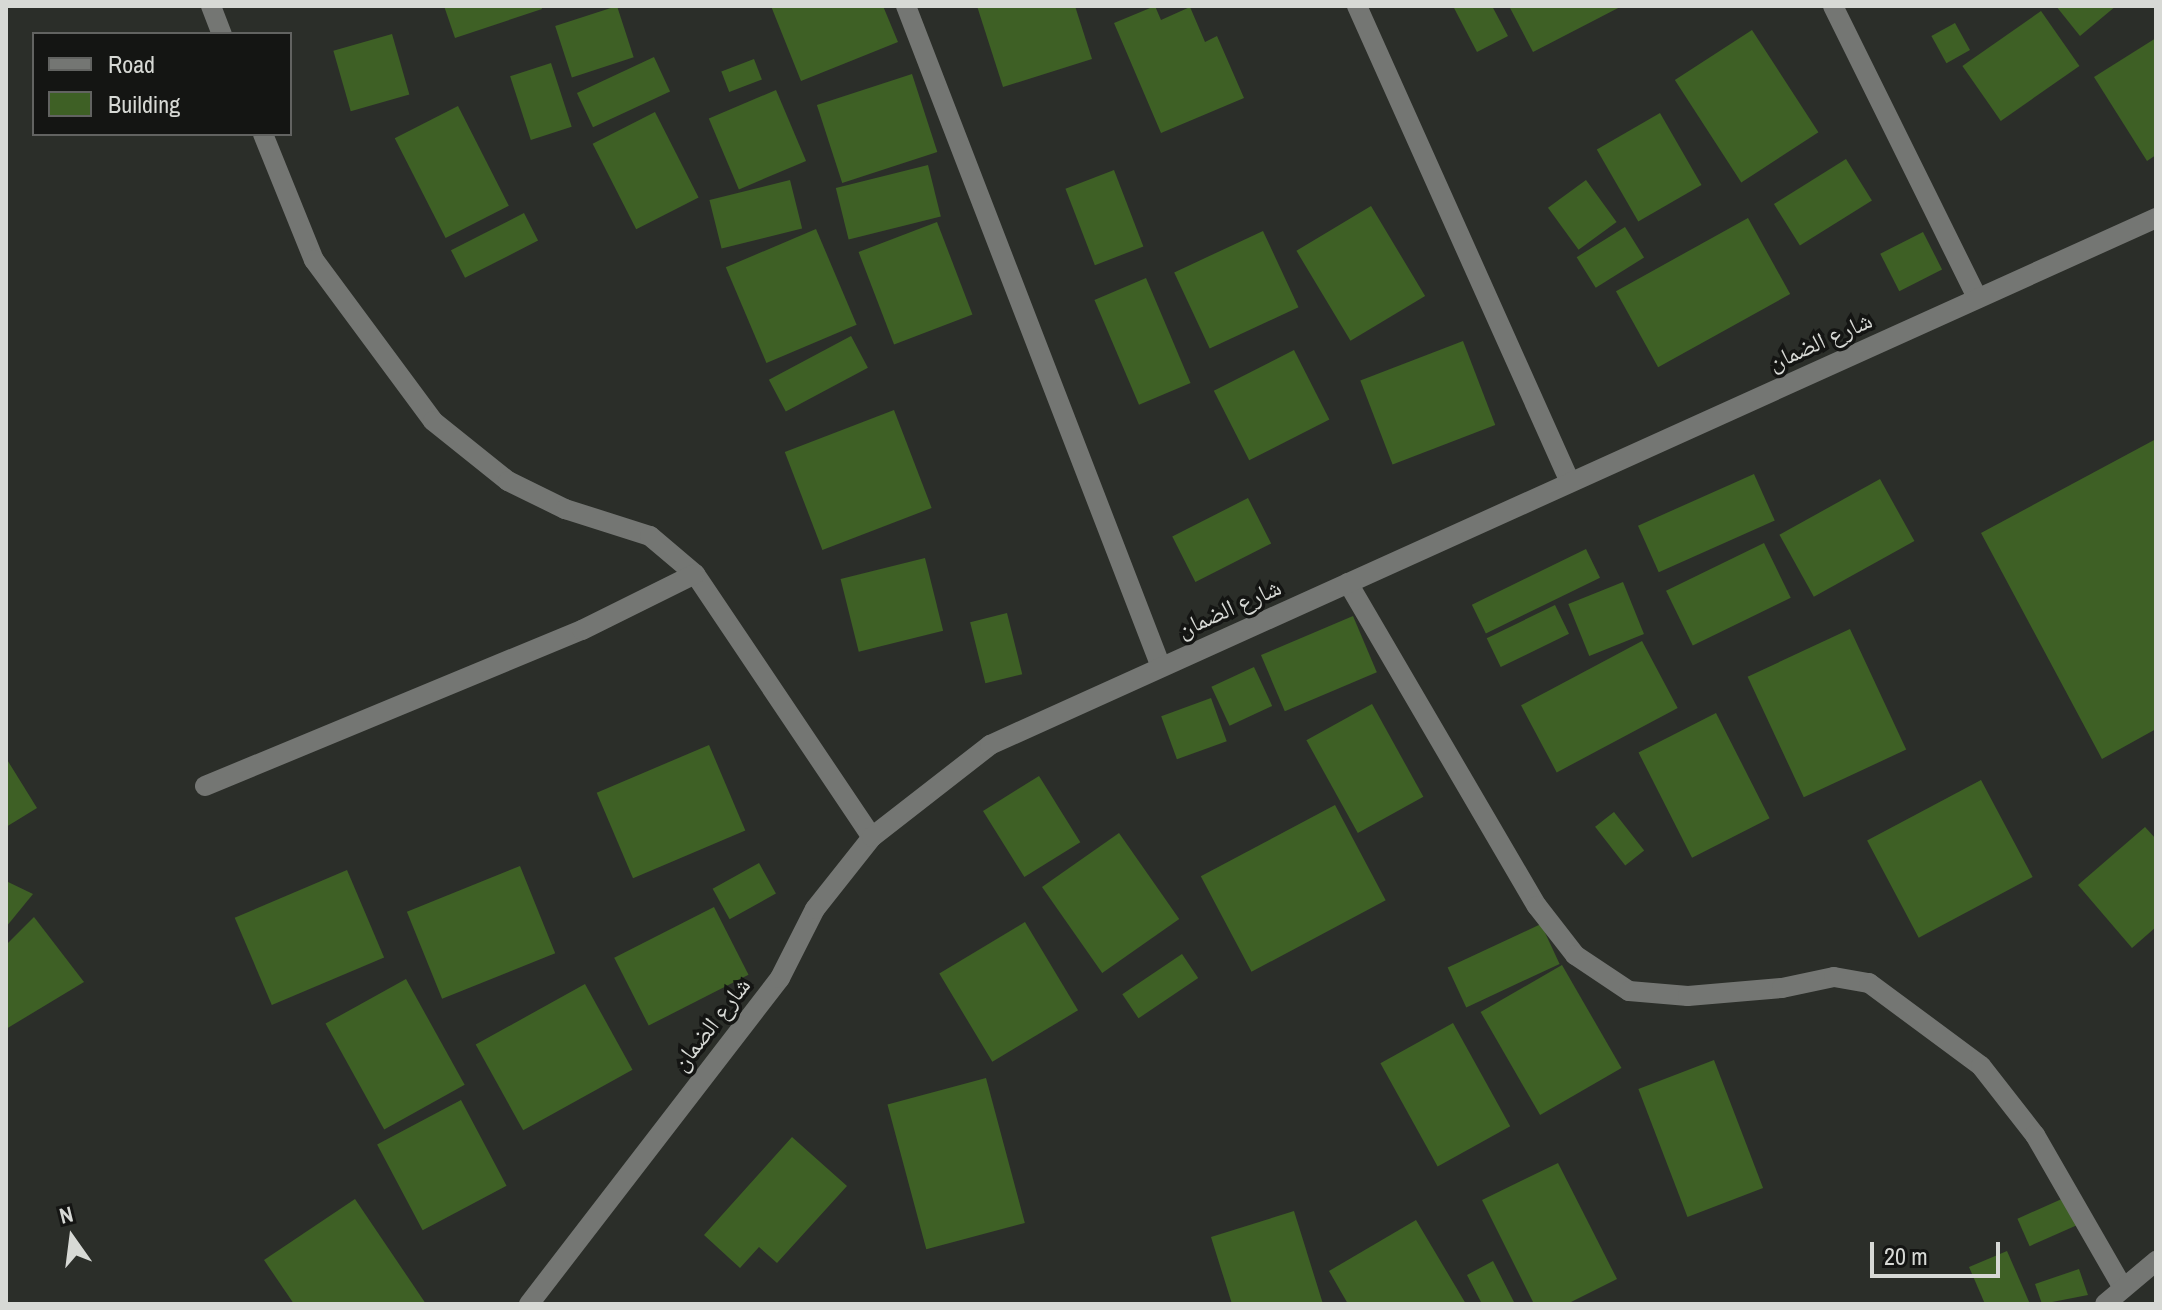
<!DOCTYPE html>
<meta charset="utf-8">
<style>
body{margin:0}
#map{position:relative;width:2162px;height:1310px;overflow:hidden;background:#2b2e29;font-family:"Archivo Narrow","Noto Naskh Arabic",sans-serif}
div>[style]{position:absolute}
.building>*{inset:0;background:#3e6025;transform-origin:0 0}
.minor>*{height:20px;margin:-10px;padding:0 10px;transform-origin:10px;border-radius:10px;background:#747673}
span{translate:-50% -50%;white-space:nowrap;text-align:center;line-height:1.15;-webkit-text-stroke:7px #141513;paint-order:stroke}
.street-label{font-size:24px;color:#d7d9d5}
.frame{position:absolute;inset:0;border:8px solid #d7d9d5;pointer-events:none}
.legend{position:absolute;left:32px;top:32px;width:260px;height:104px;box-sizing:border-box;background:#141513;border:2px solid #626361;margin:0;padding:10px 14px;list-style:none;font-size:24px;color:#d7d9d5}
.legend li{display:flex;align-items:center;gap:16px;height:40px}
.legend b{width:40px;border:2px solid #626361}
.north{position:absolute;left:32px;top:1198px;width:80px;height:80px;-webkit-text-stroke:6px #141513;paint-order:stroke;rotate:346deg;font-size:22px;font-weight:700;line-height:32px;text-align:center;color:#d7d9d5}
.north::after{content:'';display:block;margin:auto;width:28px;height:36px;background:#d7d9d5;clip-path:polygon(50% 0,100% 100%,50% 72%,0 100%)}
.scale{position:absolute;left:1870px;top:1242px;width:130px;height:36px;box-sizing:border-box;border:4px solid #d7d9d5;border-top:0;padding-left:10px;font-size:24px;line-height:28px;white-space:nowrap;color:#d7d9d5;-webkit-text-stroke:6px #141513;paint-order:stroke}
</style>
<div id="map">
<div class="building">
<div style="clip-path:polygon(444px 6px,541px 6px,542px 9px,455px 38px)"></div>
<div style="left:617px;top:6px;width:54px;height:65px;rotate:72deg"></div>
<div style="clip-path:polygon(771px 6px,883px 6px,898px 42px,801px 81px)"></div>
<div style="clip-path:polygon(977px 6px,1075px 6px,1092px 59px,1003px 87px)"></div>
<div style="clip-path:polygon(1155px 6px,1161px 20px,1190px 7px,1205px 42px,1217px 36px,1244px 98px,1161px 133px,1114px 23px)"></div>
<div style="clip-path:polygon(1453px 6px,1492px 6px,1508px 36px,1477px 52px)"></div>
<div style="clip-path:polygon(1509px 6px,1622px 6px,1533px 52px)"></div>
<div style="clip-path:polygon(2056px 6px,2116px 6px,2080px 36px)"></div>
<div style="left:2041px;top:11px;width:67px;height:96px;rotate:55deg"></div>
<div style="left:1955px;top:23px;width:31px;height:27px;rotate:61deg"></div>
<div style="left:1752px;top:30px;width:122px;height:92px;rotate:57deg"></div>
<div style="left:392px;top:34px;width:63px;height:61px;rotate:74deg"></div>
<div style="clip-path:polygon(2156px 38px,2156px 155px,2147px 161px,2094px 77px)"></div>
<div style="left:654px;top:57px;width:38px;height:85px;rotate:65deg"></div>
<div style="left:754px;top:59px;width:22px;height:35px;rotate:69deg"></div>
<div style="left:551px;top:63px;width:67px;height:43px;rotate:72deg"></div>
<div style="left:912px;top:74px;width:82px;height:100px;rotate:72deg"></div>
<div style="left:776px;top:90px;width:77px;height:73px;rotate:67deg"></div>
<div style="left:458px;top:106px;width:112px;height:71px;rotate:63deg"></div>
<div style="left:655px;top:112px;width:96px;height:70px;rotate:63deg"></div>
<div style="left:1660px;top:113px;width:83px;height:73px;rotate:60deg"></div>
<div style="left:1846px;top:159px;width:49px;height:85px;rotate:58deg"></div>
<div style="left:928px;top:165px;width:53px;height:95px;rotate:76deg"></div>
<div style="left:1114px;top:170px;width:82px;height:52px;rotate:69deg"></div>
<div style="left:790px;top:180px;width:50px;height:83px;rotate:76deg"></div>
<div style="left:1586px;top:180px;width:52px;height:47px;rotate:54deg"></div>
<div style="left:1371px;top:206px;width:105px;height:87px;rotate:59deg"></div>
<div style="left:524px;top:213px;width:31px;height:82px;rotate:63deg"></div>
<div style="left:1748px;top:218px;width:87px;height:151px;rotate:61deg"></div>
<div style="left:937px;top:222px;width:99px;height:84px;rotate:69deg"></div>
<div style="left:1625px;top:227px;width:36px;height:57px;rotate:58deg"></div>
<div style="left:816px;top:229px;width:104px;height:98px;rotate:67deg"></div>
<div style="left:1263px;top:231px;width:84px;height:98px;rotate:65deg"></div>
<div style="left:1923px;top:232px;width:42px;height:48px;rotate:63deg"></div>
<div style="left:1146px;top:278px;width:114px;height:56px;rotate:67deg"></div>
<div style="left:851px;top:336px;width:36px;height:93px;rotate:62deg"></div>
<div style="left:1463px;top:341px;width:90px;height:110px;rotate:69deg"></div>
<div style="left:1294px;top:350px;width:78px;height:90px;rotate:63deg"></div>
<div style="left:894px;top:410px;width:105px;height:117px;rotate:69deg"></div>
<div style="clip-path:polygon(2156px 439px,2156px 729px,2102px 759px,1981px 533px)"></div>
<div style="left:1754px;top:474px;width:51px;height:127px;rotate:66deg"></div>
<div style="left:1880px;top:479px;width:71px;height:115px;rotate:61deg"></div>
<div style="left:1248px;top:498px;width:51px;height:85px;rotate:63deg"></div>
<div style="left:1764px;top:543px;width:61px;height:109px;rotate:64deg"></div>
<div style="left:1586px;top:549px;width:32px;height:127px;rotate:64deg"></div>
<div style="left:925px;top:558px;width:75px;height:87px;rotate:76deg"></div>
<div style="left:1623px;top:582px;width:56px;height:59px;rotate:68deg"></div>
<div style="left:1555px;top:605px;width:32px;height:76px;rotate:64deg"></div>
<div style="left:1007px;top:613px;width:63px;height:38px;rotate:76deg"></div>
<div style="left:1353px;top:616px;width:61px;height:100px;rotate:67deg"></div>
<div style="left:1850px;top:629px;width:133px;height:113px;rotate:65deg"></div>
<div style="left:1642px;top:641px;width:76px;height:137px;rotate:62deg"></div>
<div style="left:1254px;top:667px;width:43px;height:47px;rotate:65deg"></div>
<div style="left:1211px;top:698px;width:46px;height:53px;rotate:70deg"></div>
<div style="left:1372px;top:704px;width:106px;height:75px;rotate:61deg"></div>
<div style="left:1716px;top:713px;width:118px;height:87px;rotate:63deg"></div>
<div style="left:709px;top:745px;width:93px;height:122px;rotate:67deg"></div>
<div style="clip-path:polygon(6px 758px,37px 808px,6px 827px)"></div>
<div style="left:1039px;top:776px;width:78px;height:66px;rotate:58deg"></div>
<div style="left:1981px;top:780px;width:110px;height:129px;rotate:62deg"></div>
<div style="left:1335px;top:805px;width:108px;height:152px;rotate:62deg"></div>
<div style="left:1614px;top:812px;width:49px;height:24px;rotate:52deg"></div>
<div style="clip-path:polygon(2145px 827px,2156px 839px,2156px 927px,2132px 948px,2078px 885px)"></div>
<div style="left:1119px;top:833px;width:105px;height:94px;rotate:55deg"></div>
<div style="left:759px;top:863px;width:35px;height:53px;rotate:61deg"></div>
<div style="left:520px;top:866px;width:94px;height:122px;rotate:68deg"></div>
<div style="left:347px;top:870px;width:95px;height:122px;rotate:67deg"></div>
<div style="clip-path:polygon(6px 881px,33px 894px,6px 927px)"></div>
<div style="left:714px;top:907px;width:76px;height:112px;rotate:63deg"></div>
<div style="clip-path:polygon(34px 917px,84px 982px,6px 1029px,6px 945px)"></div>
<div style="left:1025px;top:922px;width:103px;height:100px;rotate:59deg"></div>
<div style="left:1541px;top:924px;width:44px;height:103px;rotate:65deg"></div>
<div style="left:1182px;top:954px;width:29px;height:72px;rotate:56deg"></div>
<div style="left:1562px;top:965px;width:119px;height:94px;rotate:60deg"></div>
<div style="left:406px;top:979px;width:121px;height:92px;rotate:61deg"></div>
<div style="left:585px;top:984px;width:98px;height:125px;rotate:61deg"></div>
<div style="left:1453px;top:1023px;width:118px;height:83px;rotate:61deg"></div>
<div style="left:1714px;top:1060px;width:137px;height:81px;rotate:69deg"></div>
<div style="left:986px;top:1078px;width:150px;height:102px;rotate:75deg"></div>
<div style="left:461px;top:1100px;width:97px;height:95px;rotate:62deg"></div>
<div style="clip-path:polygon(792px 1137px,847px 1186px,777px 1263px,759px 1247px,740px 1268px,704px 1235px)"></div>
<div style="clip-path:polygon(1558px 1163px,1617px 1279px,1567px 1304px,1534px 1304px,1482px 1200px)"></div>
<div style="left:2064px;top:1198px;width:30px;height:51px;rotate:66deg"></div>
<div style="clip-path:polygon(355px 1199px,426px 1304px,294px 1304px,264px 1260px)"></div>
<div style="clip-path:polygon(1294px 1211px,1323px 1304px,1232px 1304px,1211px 1237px)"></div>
<div style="clip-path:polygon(1416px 1220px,1466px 1304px,1348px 1304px,1329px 1271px)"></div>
<div style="clip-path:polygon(2007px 1251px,2030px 1304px,1985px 1304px,1969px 1267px)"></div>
<div style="clip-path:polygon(1493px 1261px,1515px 1304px,1482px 1304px,1467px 1275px)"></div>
<div style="clip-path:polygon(2079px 1269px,2088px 1295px,2042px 1304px,2035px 1284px)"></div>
</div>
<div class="minor">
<div style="left:211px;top:6px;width:30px;rotate:69deg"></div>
<div style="left:906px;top:6px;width:708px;rotate:68.9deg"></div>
<div style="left:1357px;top:6px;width:521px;rotate:65.89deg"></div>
<div style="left:1833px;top:6px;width:326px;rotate:63.7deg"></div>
<div style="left:263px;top:134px;width:136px;rotate:68deg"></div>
<div style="left:314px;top:260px;width:200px;rotate:53.5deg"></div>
<div style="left:433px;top:421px;width:96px;rotate:38.7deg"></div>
<div style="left:508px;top:481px;width:64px;rotate:26.2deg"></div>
<div style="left:565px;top:509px;width:89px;rotate:17.6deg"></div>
<div style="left:650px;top:536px;width:59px;rotate:40.2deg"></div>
<div style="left:695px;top:574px;width:317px;rotate:56.1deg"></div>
<div style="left:1348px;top:583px;width:374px;rotate:59.7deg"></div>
<div style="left:1537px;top:906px;width:62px;rotate:52.2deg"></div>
<div style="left:1575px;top:955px;width:65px;rotate:33.7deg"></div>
<div style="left:1629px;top:991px;width:59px;rotate:4.8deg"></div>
<div style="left:1688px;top:996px;width:94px;rotate:-4.9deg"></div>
<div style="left:1782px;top:988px;width:53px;rotate:-11.9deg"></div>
<div style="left:1834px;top:977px;width:36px;rotate:10deg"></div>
<div style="left:1869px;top:983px;width:139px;rotate:36.5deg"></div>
<div style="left:1981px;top:1066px;width:88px;rotate:52deg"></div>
<div style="left:2035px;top:1135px;width:174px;rotate:60.1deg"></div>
<div style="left:205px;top:786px;width:408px;rotate:-22.5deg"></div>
<div style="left:582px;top:630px;width:126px;rotate:-26.4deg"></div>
<div style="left:529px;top:1304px;width:411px;rotate:-52.4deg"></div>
<div style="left:780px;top:978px;width:77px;rotate:-63.1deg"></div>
<div style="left:815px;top:909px;width:92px;rotate:-51.6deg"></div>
<div style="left:872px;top:837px;width:150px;rotate:-37.9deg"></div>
<div style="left:990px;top:745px;width:1280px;rotate:-24.32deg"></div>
<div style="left:2105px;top:1304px;width:67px;rotate:-40.1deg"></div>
</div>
<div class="street-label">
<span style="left:1820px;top:341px;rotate:-24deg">شارع الضمان</span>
<span style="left:1229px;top:608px;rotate:-24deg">شارع الضمان</span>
<span style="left:711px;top:1024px;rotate:-52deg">شارع الضمان</span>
</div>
<div class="frame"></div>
<ul class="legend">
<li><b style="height:10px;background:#747673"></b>Road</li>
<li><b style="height:22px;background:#3e6025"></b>Building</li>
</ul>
<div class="north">N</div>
<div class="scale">20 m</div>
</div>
